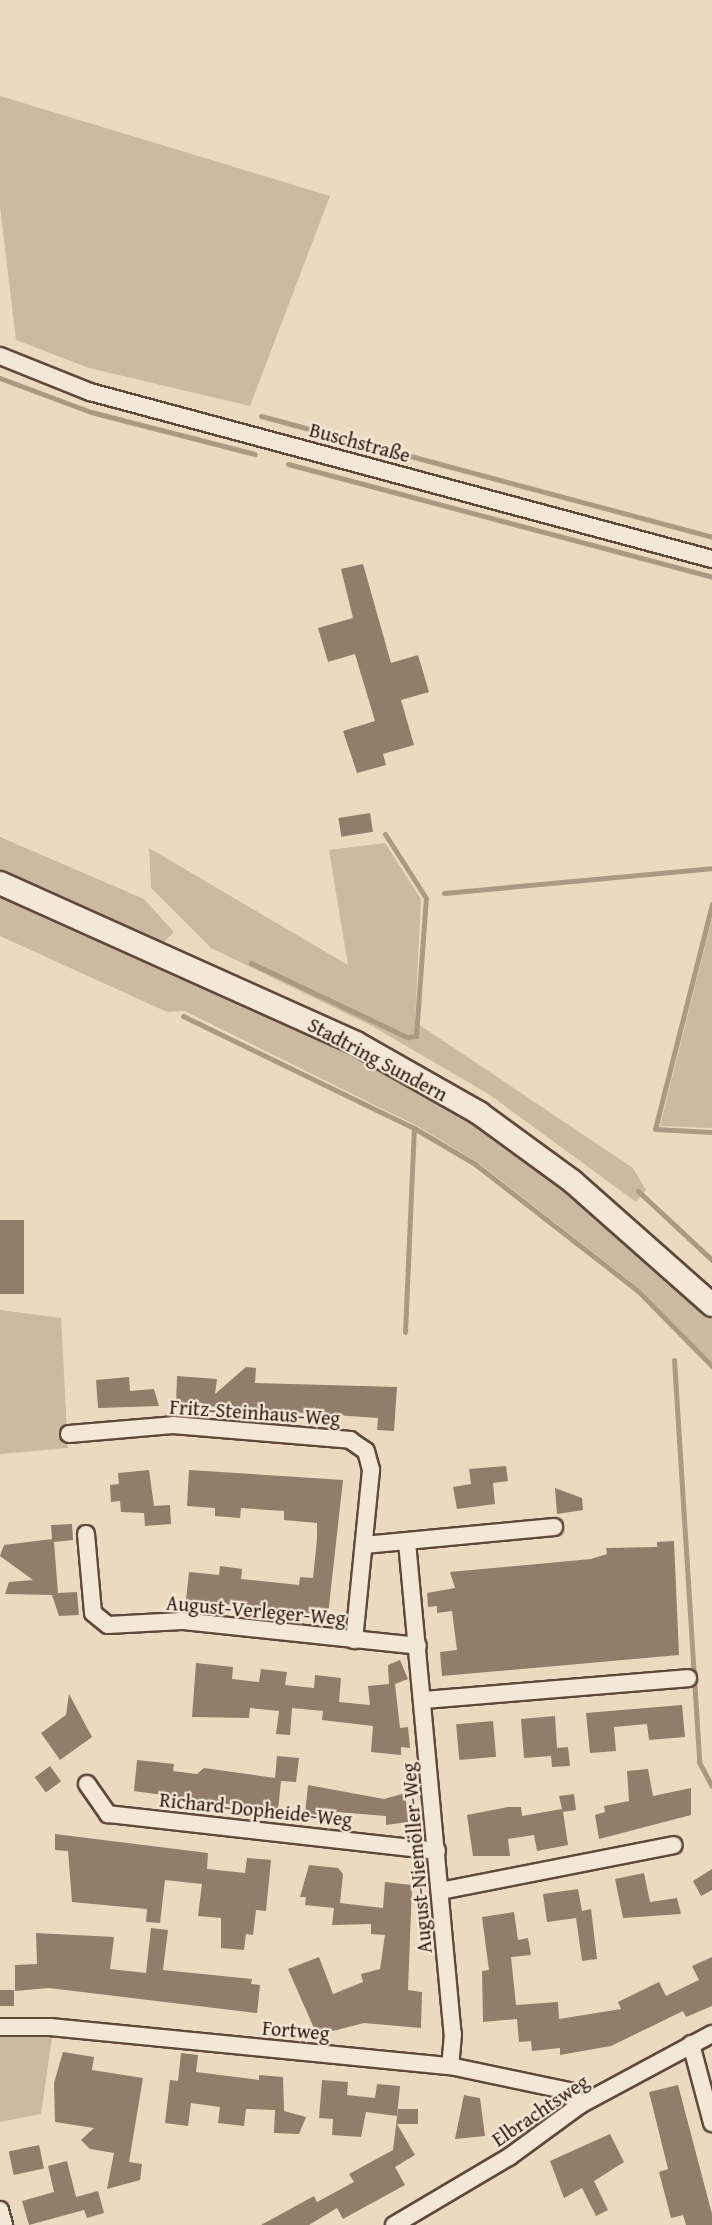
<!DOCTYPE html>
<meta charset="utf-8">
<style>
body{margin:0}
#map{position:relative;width:712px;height:2225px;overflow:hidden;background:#ecdac0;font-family:"Gentium Book Plus",serif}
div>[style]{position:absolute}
.green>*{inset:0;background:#ccb9a2}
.stream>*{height:5px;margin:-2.5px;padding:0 2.5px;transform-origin:2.5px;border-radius:2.5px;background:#ac9883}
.building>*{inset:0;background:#927c6a;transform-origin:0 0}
.roads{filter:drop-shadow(2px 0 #5f483a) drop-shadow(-2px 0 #5f483a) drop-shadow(0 2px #5f483a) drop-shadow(0 -2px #5f483a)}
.minor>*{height:16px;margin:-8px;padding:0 8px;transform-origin:8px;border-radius:8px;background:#f3e7d6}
.secondary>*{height:22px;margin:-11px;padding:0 11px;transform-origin:11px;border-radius:11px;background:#f3e7d6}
span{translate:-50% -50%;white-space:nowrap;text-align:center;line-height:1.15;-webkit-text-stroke:4.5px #f3e7d6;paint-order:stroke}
.street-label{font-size:20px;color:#30170d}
</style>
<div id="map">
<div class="green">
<div style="clip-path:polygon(0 96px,330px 196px,250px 406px,89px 368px,16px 340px,0 207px)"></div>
<div style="clip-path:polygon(0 837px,144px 899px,174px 932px,162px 944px,0 876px)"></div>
<div style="clip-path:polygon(385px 843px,421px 899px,415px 1022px,633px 1168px,646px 1190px,636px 1202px,490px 1095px,372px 1026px,211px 948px,151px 888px,149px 848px,348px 965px,329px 850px)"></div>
<div style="clip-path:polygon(0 894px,338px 1048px,466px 1117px,566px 1188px,712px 1319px,712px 1363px,640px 1289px,480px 1164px,419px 1127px,185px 1011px,167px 1012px,0 936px)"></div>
<div style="clip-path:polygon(712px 918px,712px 1128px,660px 1126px)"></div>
<div style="clip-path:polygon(0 1310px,61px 1318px,68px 1448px,0 1454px)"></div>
<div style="clip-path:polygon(0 2035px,52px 2037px,41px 2114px,0 2122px)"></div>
</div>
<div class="stream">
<div style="left:0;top:378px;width:97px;rotate:20.5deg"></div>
<div style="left:91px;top:412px;width:169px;rotate:14.4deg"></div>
<div style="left:261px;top:416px;width:467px;rotate:15deg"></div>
<div style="left:288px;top:464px;width:439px;rotate:14.9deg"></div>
<div style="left:444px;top:893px;width:269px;rotate:-5.3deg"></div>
<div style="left:712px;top:904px;width:232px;rotate:104.2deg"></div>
<div style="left:655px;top:1129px;width:57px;rotate:3deg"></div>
<div style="left:251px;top:963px;width:173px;rotate:25.4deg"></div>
<div style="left:407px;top:1037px;width:9px;rotate:-6deg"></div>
<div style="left:416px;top:1036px;width:138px;rotate:-85.9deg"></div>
<div style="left:426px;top:898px;width:76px;rotate:-122.6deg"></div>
<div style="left:183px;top:1016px;width:257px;rotate:25.9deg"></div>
<div style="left:414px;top:1128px;width:71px;rotate:30.5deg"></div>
<div style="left:475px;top:1164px;width:207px;rotate:37.9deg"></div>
<div style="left:638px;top:1291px;width:105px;rotate:45.4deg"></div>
<div style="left:638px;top:1191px;width:101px;rotate:43deg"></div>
<div style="left:405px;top:1332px;width:204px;rotate:-87.5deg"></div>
<div style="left:674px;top:1360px;width:403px;rotate:86.4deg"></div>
<div style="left:699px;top:1762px;width:27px;rotate:62deg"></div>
</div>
<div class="building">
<div style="clip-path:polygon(363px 564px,391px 663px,418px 655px,429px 692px,401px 700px,414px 745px,383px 754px,386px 765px,357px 773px,343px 731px,375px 721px,355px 654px,328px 662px,318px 628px,353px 618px,341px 569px)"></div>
<div style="left:370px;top:813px;width:19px;height:32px;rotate:81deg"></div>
<div style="left:0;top:1220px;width:24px;height:74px"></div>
<div style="clip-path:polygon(246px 1367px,256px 1368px,255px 1383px,397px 1387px,394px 1431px,377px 1430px,378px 1418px,176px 1404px,177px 1376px,217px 1379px,215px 1394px)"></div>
<div style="clip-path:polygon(129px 1377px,130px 1391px,154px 1389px,159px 1406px,98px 1408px,96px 1380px)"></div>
<div style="clip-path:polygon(506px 1466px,508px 1481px,493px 1483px,495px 1504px,457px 1509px,453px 1487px,471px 1484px,469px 1469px)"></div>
<div style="clip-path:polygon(149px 1470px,154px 1506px,170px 1505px,171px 1524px,145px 1526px,144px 1513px,121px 1512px,120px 1501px,111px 1502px,110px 1485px,119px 1484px,118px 1473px)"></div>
<div style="clip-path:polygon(189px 1470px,343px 1480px,328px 1615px,186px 1600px,189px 1572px,219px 1575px,220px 1566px,242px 1569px,241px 1579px,299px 1585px,300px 1577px,313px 1578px,317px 1539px,317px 1523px,284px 1520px,284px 1511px,241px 1508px,240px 1518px,215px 1516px,215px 1508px,187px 1506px)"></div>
<div style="clip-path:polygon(555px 1488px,582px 1498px,583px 1510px,557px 1514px)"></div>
<div style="clip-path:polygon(72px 1524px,73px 1540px,54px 1542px,58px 1593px,77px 1592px,79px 1615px,59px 1616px,52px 1595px,5px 1594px,9px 1582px,33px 1580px,0 1556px,4px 1545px,52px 1539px,51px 1525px)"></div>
<div style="clip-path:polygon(674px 1541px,679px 1655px,442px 1676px,440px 1652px,457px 1650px,452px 1611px,437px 1613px,437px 1606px,428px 1607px,427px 1593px,455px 1588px,450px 1572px,591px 1559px,607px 1554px,606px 1548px,657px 1547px,657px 1542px)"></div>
<div style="clip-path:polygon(400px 1660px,408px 1679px,395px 1684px,400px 1728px,408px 1727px,410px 1748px,401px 1747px,401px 1755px,371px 1752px,373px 1726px,322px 1720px,323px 1711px,292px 1708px,290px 1735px,276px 1734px,279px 1711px,250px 1708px,249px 1718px,192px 1717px,196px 1663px,233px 1667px,232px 1679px,259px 1682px,261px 1669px,287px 1672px,285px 1685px,314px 1688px,315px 1675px,341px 1678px,339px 1702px,370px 1705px,368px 1686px,389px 1684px,388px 1665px)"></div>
<div style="clip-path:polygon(69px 1694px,92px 1737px,60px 1760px,41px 1733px,66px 1715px)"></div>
<div style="clip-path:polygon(682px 1705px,685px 1737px,649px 1740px,647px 1724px,614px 1727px,616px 1751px,590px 1753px,586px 1713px)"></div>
<div style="clip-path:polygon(555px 1716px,557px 1748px,568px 1747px,570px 1766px,552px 1767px,551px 1756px,524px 1758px,521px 1719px)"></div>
<div style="left:493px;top:1721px;width:36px;height:37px;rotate:85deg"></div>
<div style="clip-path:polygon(277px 1756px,299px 1758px,296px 1782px,281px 1781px,278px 1811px,134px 1791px,137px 1760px,174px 1764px,173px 1771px,197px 1774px,204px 1768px,275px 1778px)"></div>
<div style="left:50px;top:1766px;width:19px;height:19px;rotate:54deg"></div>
<div style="clip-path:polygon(648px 1769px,653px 1796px,691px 1788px,691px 1815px,599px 1839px,595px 1815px,605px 1812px,604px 1806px,629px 1801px,627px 1771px)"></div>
<div style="clip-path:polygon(308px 1785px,384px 1799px,405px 1793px,408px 1822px,386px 1825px,386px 1816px,337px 1812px,336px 1818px,305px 1814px)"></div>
<div style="clip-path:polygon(574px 1794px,576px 1810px,563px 1812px,568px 1845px,537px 1851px,534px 1835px,508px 1839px,510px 1856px,473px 1856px,467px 1815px,508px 1807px,521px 1807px,522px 1816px,562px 1809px,559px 1796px)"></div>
<div style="clip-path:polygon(55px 1834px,208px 1853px,207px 1869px,245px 1873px,247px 1858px,271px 1860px,266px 1911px,256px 1910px,253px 1935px,246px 1934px,244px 1950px,221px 1948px,221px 1918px,198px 1916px,202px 1884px,165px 1880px,160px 1923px,146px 1922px,147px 1909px,72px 1902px,68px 1851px,55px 1850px)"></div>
<div style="clip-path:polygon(309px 1865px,338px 1868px,343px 1874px,340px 1903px,383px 1908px,385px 1882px,412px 1885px,408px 1990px,422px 1992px,421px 2028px,364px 2023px,317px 2035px,288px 1969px,319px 1957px,333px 1994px,363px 1982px,361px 1974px,380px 1969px,385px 1935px,371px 1934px,371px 1924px,332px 1925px,334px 1908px,305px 1905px,306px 1897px,300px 1897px)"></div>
<div style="clip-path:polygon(712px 1869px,712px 1890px,701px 1896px,693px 1881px)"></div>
<div style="clip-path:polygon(644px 1873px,650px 1902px,677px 1898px,681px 1914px,623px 1918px,615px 1879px)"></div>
<div style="clip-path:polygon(578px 1889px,582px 1911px,591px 1909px,597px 1959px,582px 1961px,576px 1918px,547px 1922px,543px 1894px)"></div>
<div style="clip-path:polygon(514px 1912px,518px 1940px,528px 1938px,531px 1955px,511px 1957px,516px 2005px,558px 2002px,559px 2019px,621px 2009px,618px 2002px,659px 1982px,666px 1996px,699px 1980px,692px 1966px,712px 1957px,712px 2006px,686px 2017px,683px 2011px,611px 2046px,560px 2055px,560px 2048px,532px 2051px,531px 2041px,519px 2042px,517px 2019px,483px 2022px,482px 1971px,489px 1970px,482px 1917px)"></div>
<div style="clip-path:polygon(151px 1928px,168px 1930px,163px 1970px,252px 1979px,251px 1984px,260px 1985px,257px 2013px,49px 1988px,15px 1991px,15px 1965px,37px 1964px,36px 1933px,114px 1937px,110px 1969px,146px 1973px)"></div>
<div style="left:0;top:1990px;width:14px;height:16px"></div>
<div style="clip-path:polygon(63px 2052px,94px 2057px,92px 2070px,143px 2078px,129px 2162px,142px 2164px,140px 2180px,107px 2189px,114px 2153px,90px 2149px,81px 2140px,94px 2128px,55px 2122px,54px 2083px)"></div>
<div style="clip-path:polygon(181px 2053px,198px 2055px,196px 2072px,259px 2080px,259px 2075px,283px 2077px,284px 2111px,306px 2117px,299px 2134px,274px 2133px,275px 2110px,246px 2109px,244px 2126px,218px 2123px,220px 2107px,191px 2103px,188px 2126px,165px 2123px,170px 2080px,178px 2081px)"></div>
<div style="clip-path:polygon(322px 2080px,348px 2082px,347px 2095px,375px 2098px,377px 2084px,400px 2086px,397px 2116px,366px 2112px,361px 2137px,332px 2135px,333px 2119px,319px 2118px)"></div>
<div style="clip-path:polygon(678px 2085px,712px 2214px,712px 2225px,686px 2225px,683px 2215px,671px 2218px,659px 2172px,668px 2169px,649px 2092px)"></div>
<div style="clip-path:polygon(464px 2095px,480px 2098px,485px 2136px,455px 2139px)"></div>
<div style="clip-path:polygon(398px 2109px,418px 2109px,418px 2124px,397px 2124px,415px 2155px,395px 2167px,405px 2185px,343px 2219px,337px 2208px,309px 2225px,261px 2225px,314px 2196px,317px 2202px,354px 2182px,349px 2174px,393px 2150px)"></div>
<div style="clip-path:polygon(610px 2134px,624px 2162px,594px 2181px,608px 2210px,596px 2216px,582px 2188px,564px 2198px,550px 2161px)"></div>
<div style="left:39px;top:2145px;width:24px;height:31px;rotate:78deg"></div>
<div style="clip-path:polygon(67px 2161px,76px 2197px,98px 2191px,104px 2213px,87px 2218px,84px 2210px,29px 2225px,22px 2201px,54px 2192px,48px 2166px)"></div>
</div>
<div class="roads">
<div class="minor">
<div style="left:0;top:356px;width:97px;rotate:21.8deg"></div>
<div style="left:90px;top:392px;width:644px;rotate:15.03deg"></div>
<div style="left:69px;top:1434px;width:104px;rotate:-4.9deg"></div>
<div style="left:173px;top:1425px;width:178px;rotate:4.8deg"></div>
<div style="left:350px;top:1440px;width:19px;rotate:35deg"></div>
<div style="left:366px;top:1451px;width:20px;rotate:75deg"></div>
<div style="left:371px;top:1470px;width:171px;rotate:95.7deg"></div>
<div style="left:86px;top:1534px;width:79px;rotate:84.9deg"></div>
<div style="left:93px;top:1613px;width:19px;rotate:39deg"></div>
<div style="left:108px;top:1625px;width:74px;rotate:-3.1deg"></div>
<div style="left:182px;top:1621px;width:237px;rotate:6deg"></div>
<div style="left:407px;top:1542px;width:494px;rotate:84.7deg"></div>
<div style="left:453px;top:2034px;width:32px;rotate:95deg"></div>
<div style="left:364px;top:1545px;width:191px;rotate:-5.4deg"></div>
<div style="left:423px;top:1700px;width:266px;rotate:-4.7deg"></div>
<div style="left:87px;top:1784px;width:37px;rotate:55deg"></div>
<div style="left:108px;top:1814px;width:331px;rotate:6.4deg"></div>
<div style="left:440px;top:1891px;width:238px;rotate:-11.1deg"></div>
<div style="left:0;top:2027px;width:50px"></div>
<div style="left:50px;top:2027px;width:402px;rotate:5.6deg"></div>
<div style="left:450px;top:2066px;width:122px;rotate:11.9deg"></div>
<div style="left:569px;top:2091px;width:18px;rotate:52deg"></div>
<div style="left:691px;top:2044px;width:82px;rotate:75.1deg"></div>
<div style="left:0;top:2210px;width:16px;rotate:75deg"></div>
<div style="left:394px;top:2225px;width:134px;rotate:-30.6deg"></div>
<div style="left:509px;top:2157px;width:88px;rotate:-36.2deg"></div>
<div style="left:580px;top:2105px;width:150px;rotate:-28.3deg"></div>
</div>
<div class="secondary">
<div style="left:0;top:883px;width:390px;rotate:24.2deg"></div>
<div style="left:356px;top:1043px;width:142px;rotate:29.6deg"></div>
<div style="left:479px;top:1113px;width:115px;rotate:36.2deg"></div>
<div style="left:572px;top:1181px;width:187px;rotate:41.5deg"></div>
</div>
</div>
<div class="street-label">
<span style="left:360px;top:442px;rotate:15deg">Buschstraße</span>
<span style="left:378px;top:1059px;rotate:28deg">Stadtring Sundern</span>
<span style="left:255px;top:1412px;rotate:4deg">Fritz-Steinhaus-Weg</span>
<span style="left:256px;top:1610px;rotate:5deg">August-Verleger-Weg</span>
<span style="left:256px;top:1809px;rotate:6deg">Richard-Dopheide-Weg</span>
<span style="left:416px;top:1858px;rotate:-95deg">August-Niemöller-Weg</span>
<span style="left:296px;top:2030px;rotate:5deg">Fortweg</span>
<span style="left:540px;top:2110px;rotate:-34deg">Elbrachtsweg</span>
</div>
</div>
